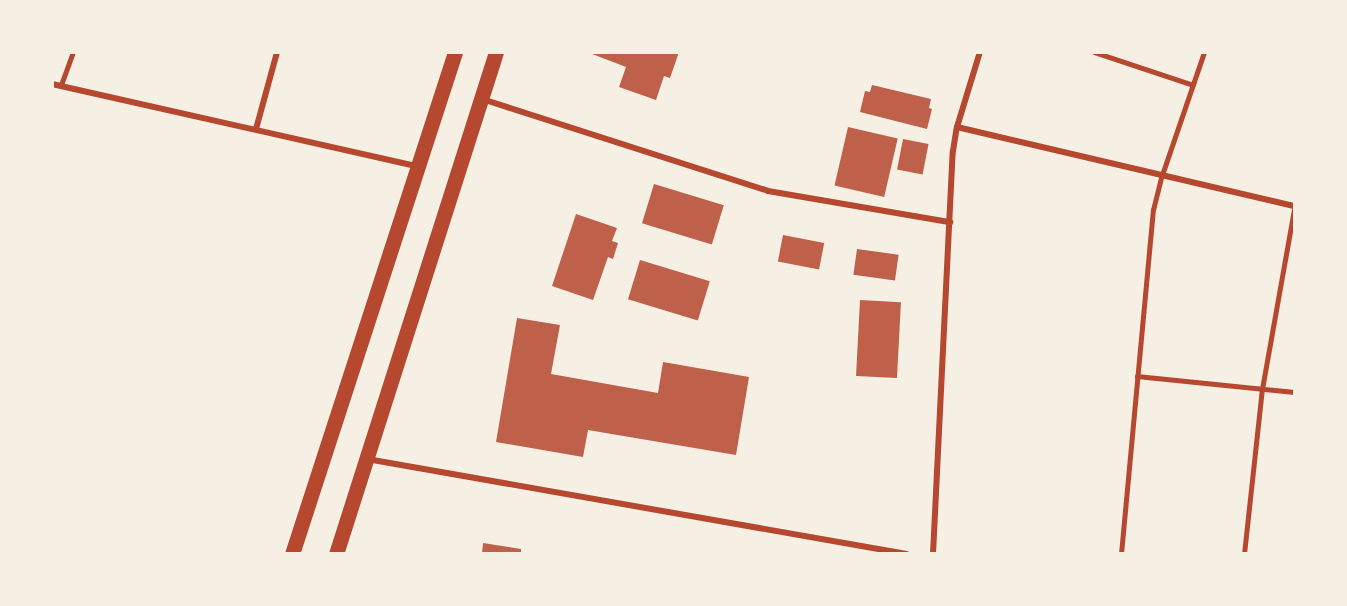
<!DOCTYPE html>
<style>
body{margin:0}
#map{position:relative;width:1347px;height:606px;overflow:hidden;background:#f6efe4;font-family:Manrope,sans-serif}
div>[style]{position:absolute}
.building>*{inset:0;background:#bf614a;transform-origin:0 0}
.service>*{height:4.5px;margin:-2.25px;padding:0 2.25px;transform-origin:2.25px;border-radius:2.25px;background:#b5482f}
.minor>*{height:6px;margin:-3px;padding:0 3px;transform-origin:3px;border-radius:3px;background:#b5482f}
.primary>*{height:15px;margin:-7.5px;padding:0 7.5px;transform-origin:7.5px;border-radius:7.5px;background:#b5482f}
span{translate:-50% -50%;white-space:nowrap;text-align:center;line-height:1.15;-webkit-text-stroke:6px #f6efe4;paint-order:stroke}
.frame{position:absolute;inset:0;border:54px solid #f6efe4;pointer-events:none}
</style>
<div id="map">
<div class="building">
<div style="clip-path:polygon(587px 52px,679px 52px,670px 78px,664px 76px,656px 100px,619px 87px,626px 67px)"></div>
<div style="clip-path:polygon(872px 85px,931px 99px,929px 108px,932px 109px,927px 129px,860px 112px,865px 91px,870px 92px)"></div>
<div style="left:848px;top:127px;width:51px;height:60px;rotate:13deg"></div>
<div style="left:903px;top:139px;width:26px;height:31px;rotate:11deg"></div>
<div style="left:654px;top:184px;width:73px;height:41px;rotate:17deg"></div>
<div style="clip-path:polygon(576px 214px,617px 228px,612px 241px,618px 243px,613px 259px,608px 257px,593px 300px,552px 286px)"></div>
<div style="left:783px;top:235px;width:42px;height:27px;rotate:11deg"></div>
<div style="left:857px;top:249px;width:42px;height:26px;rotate:8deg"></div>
<div style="left:640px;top:260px;width:73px;height:41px;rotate:17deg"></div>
<div style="left:860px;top:300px;width:41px;height:76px;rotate:3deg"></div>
<div style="clip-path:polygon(517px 318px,560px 325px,551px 374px,658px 393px,663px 362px,749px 377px,736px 455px,588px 430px,583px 457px,496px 442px)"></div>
<div style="clip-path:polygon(483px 543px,521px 549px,521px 554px,482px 554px)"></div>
</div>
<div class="service">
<div style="left:1094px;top:52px;width:104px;rotate:18.4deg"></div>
<div style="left:61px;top:85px;width:35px;rotate:-70deg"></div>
<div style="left:1137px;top:376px;width:158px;rotate:5.8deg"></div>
<div style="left:1121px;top:554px;width:345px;rotate:-84.7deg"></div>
<div style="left:1153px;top:210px;width:36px;rotate:-76deg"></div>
<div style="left:1162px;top:175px;width:130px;rotate:-71.1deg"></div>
<div style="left:1244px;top:554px;width:166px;rotate:-83.8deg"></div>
<div style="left:1262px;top:389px;width:182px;rotate:-79.9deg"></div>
</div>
<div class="minor">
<div style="left:52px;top:84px;width:374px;rotate:12.7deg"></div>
<div style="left:482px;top:99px;width:300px;rotate:17.8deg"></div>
<div style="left:768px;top:191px;width:185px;rotate:9.7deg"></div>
<div style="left:957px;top:127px;width:346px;rotate:13.2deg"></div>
<div style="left:256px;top:129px;width:80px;rotate:-74.7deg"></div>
<div style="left:367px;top:459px;width:548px;rotate:9.98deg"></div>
<div style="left:933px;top:554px;width:403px;rotate:-87.2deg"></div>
<div style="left:953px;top:151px;width:24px;rotate:-81deg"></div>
<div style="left:957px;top:127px;width:78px;rotate:-73deg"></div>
</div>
<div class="primary">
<div style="left:292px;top:554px;width:528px;rotate:-72.01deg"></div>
<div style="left:336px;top:554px;width:527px;rotate:-72.32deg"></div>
</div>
<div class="frame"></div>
</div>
